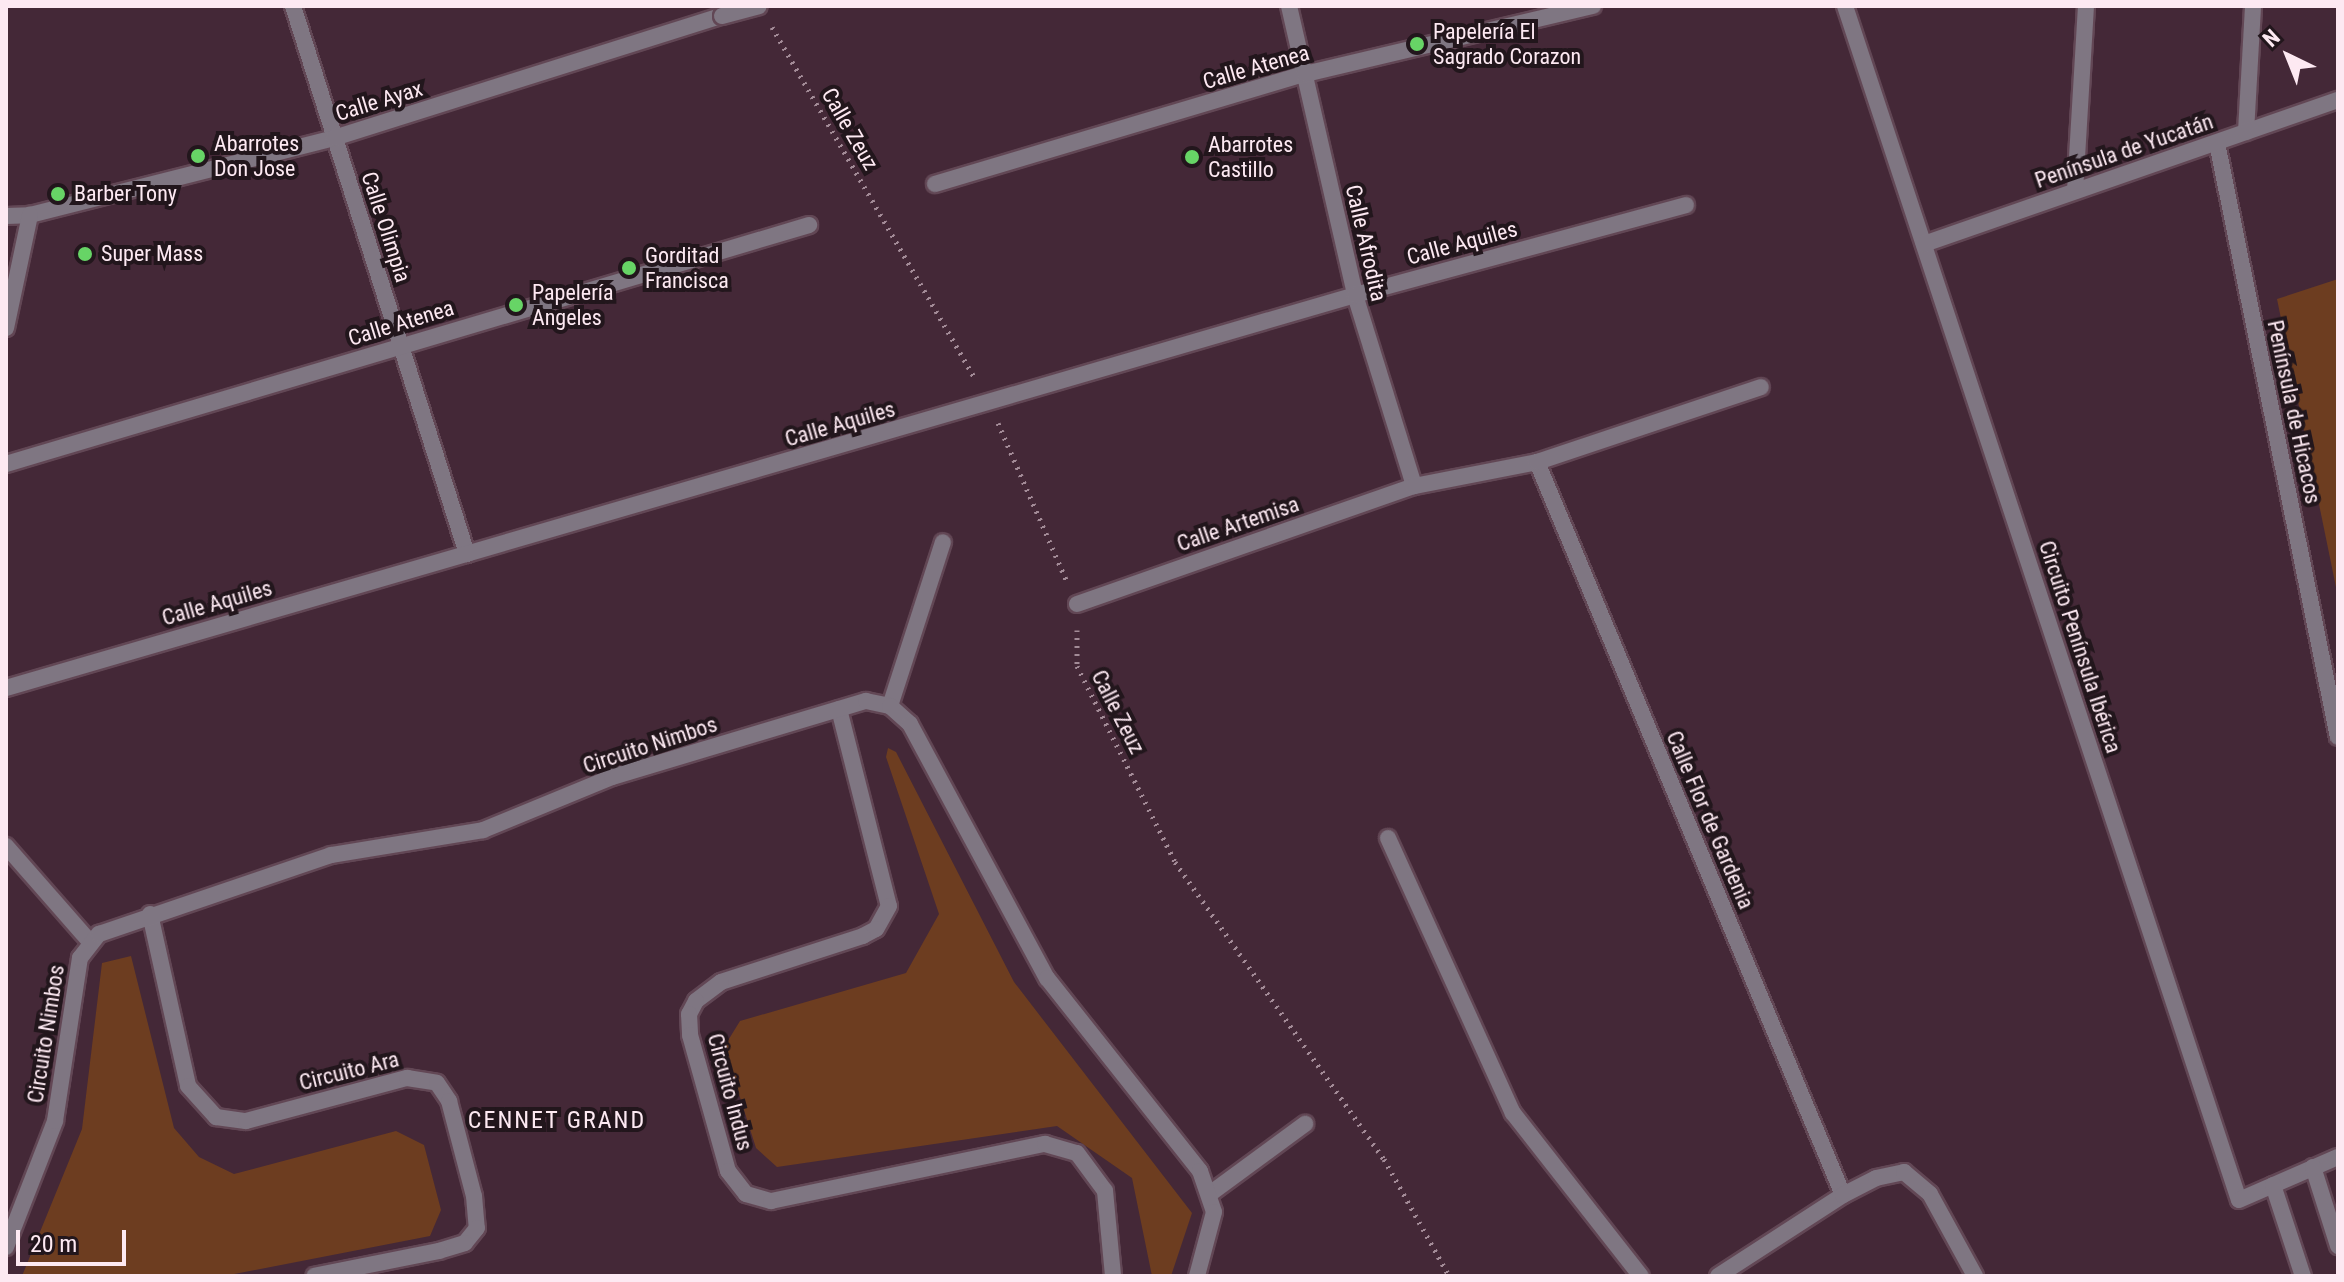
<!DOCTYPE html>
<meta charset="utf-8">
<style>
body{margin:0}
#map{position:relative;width:2344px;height:1282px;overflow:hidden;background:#442837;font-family:"Roboto Condensed",sans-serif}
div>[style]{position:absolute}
.green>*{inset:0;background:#6d3d20}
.path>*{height:5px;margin-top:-2.5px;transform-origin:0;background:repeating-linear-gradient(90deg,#a38b97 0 2px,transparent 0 8px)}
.roads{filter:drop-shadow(2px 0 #624755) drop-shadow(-2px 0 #624755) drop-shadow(0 2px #624755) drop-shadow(0 -2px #624755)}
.service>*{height:16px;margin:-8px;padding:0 8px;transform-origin:8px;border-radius:8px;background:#7f7682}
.pedestrian>*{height:16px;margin:-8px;padding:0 8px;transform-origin:8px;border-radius:8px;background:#7f7682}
.minor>*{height:16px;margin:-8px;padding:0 8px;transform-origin:8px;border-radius:8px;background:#7f7682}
.bridges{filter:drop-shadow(2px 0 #624755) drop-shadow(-2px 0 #624755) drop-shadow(0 2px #624755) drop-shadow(0 -2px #624755)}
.minor-bridge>*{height:16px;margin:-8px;padding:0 8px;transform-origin:8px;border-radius:8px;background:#7f7682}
.dots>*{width:22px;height:22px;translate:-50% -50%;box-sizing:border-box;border:4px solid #22161c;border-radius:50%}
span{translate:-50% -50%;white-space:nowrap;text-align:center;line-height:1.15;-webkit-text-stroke:8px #22161c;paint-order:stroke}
.poi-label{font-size:22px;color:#fde9f2}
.left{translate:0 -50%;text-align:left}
.street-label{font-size:22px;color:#fde9f2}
.neighbourhood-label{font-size:24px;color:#fde9f2;letter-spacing:2px}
.frame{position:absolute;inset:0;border:8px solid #fde9f2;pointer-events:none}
.north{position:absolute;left:2248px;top:16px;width:80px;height:80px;-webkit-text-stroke:6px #22161c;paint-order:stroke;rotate:317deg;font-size:22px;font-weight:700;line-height:32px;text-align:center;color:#fde9f2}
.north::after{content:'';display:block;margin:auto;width:28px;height:36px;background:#fde9f2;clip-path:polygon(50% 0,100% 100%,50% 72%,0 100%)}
.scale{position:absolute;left:16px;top:1230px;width:110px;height:36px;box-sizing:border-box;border:4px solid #fde9f2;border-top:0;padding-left:10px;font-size:24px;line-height:28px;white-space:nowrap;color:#fde9f2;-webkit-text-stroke:6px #22161c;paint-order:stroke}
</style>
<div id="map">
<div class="green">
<div style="clip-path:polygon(2338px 279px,2338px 597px,2277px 299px)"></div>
<div style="clip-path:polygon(888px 748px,896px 752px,1014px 982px,1192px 1213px,1171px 1276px,1152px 1276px,1132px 1178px,1057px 1126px,777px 1167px,756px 1148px,724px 1047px,740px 1021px,906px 973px,939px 914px,886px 757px)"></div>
<div style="clip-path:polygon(131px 956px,174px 1128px,199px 1157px,234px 1174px,396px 1131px,424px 1145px,441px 1210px,430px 1236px,224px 1276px,22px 1276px,82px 1129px,102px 963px)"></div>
</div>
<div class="path">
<div style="left:772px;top:27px;width:406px;rotate:60deg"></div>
<div style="left:998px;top:423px;width:173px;rotate:66.5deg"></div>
<div style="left:1077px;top:630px;width:36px;rotate:90deg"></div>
<div style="left:1077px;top:666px;width:219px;rotate:63.4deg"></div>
<div style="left:1175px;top:862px;width:363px;rotate:54.9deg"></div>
<div style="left:1384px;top:1159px;width:134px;rotate:60.9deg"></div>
</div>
<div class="roads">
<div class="service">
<div style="left:2246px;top:132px;width:126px;rotate:-86.8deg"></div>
</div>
<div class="pedestrian">
<div style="left:890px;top:706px;width:172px;rotate:-72.1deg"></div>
<div style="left:6px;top:846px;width:128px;rotate:48.8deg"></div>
<div style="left:1211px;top:1193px;width:117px;rotate:-36.3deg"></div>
</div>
<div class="minor">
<div style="left:293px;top:6px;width:575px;rotate:72.38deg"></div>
<div style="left:1289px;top:6px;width:296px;rotate:77.1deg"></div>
<div style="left:1355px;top:295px;width:200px;rotate:72.8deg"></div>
<div style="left:1845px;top:6px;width:1257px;rotate:71.74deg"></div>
<div style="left:2239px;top:1200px;width:108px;rotate:-23.5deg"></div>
<div style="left:2217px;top:143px;width:606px;rotate:78.49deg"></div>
<div style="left:935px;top:184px;width:386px;rotate:-16.6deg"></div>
<div style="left:1305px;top:74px;width:296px;rotate:-13.3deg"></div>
<div style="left:2075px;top:191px;width:185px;rotate:-86.6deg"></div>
<div style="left:6px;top:216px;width:24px;rotate:-2deg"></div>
<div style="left:30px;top:215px;width:314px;rotate:-14.2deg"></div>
<div style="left:334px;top:138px;width:407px;rotate:-17.5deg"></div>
<div style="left:1924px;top:244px;width:438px;rotate:-19.2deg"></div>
<div style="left:6px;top:328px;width:116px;rotate:-78deg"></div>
<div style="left:1537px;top:462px;width:794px;rotate:67.34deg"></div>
<div style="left:6px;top:464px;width:838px;rotate:-16.57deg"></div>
<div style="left:1077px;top:604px;width:357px;rotate:-19.3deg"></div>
<div style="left:1414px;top:486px;width:125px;rotate:-11deg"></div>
<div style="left:1537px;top:462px;width:236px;rotate:-18.5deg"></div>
<div style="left:6px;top:688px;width:1405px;rotate:-16.24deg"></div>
<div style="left:1355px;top:295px;width:343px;rotate:-15.2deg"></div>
<div style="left:839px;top:709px;width:203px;rotate:75.8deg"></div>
<div style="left:889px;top:906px;width:26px;rotate:119deg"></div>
<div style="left:876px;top:929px;width:15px;rotate:152deg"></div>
<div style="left:863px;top:936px;width:149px;rotate:162.1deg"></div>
<div style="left:721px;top:982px;width:31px;rotate:143deg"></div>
<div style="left:696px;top:1001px;width:15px;rotate:118deg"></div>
<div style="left:689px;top:1014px;width:21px;rotate:87deg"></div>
<div style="left:690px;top:1035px;width:141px;rotate:74.4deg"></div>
<div style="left:728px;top:1171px;width:29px;rotate:52deg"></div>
<div style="left:746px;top:1194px;width:26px;rotate:16deg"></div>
<div style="left:771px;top:1201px;width:280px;rotate:-11.8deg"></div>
<div style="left:1045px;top:1144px;width:33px;rotate:16deg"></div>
<div style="left:1077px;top:1153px;width:47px;rotate:53.6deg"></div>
<div style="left:1105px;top:1191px;width:85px;rotate:84.6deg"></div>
<div style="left:1388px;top:838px;width:302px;rotate:65.6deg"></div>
<div style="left:1513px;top:1113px;width:207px;rotate:51.9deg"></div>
<div style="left:150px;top:914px;width:176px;rotate:77.5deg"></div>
<div style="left:188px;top:1086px;width:42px;rotate:47.9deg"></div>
<div style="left:216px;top:1117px;width:30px;rotate:8deg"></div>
<div style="left:246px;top:1121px;width:167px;rotate:-15deg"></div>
<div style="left:407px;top:1078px;width:30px;rotate:9deg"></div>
<div style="left:437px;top:1083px;width:22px;rotate:56deg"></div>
<div style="left:449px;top:1101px;width:98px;rotate:75.3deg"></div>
<div style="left:474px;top:1196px;width:32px;rotate:85deg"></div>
<div style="left:477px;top:1228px;width:19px;rotate:129deg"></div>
<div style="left:465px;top:1243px;width:27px;rotate:163deg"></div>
<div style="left:439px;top:1251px;width:127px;rotate:168.7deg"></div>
<div style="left:2313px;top:1167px;width:83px;rotate:72.4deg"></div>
<div style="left:2273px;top:1185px;width:96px;rotate:71.8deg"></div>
<div style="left:6px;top:1247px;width:135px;rotate:-68.7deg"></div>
<div style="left:55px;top:1121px;width:165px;rotate:-81.3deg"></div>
<div style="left:80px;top:958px;width:31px;rotate:-52deg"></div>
<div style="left:99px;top:934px;width:245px;rotate:-18.8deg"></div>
<div style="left:331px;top:855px;width:154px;rotate:-9.3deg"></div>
<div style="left:483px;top:830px;width:139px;rotate:-22.3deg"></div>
<div style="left:612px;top:777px;width:265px;rotate:-16.7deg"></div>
<div style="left:866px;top:701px;width:25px;rotate:12deg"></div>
<div style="left:890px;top:706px;width:27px;rotate:42deg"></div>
<div style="left:910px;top:724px;width:289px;rotate:61.7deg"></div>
<div style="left:1047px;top:978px;width:246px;rotate:51.6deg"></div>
<div style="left:1200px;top:1171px;width:43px;rotate:71.1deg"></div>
<div style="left:1214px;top:1212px;width:66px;rotate:104.9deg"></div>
<div style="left:1718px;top:1276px;width:149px;rotate:-32.9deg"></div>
<div style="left:1843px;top:1195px;width:37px;rotate:-27deg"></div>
<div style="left:1876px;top:1178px;width:29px;rotate:-12deg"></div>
<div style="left:1904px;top:1172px;width:34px;rotate:40deg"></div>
<div style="left:1930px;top:1194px;width:94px;rotate:61.2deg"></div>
</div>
</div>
<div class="bridges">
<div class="minor-bridge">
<div style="left:722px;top:16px;width:38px;rotate:-15deg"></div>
</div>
</div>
<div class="dots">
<div style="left:1417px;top:44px;background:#67d466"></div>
<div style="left:198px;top:156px;background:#67d466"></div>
<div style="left:1192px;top:157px;background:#67d466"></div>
<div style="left:58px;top:194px;background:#67d466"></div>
<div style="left:85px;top:254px;background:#67d466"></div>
<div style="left:629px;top:268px;background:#67d466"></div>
<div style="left:516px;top:305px;background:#67d466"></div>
</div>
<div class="poi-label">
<span class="left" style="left:1433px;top:44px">Papelería El<br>Sagrado Corazon</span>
<span class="left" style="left:214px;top:156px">Abarrotes<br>Don Jose</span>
<span class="left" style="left:1208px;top:157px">Abarrotes<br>Castillo</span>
<span class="left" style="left:74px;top:194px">Barber Tony</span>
<span class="left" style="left:101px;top:254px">Super Mass</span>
<span class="left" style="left:645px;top:268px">Gorditad<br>Francisca</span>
<span class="left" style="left:532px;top:305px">Papelería<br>Angeles</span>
</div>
<div class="street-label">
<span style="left:1256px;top:67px;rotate:-16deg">Calle Atenea</span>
<span style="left:379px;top:101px;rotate:-17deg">Calle Ayax</span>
<span style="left:850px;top:129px;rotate:60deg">Calle Zeuz</span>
<span style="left:2124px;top:151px;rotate:-19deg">Península de Yucatán</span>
<span style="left:386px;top:227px;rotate:72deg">Calle Olimpia</span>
<span style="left:1366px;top:243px;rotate:77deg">Calle Afrodita</span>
<span style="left:1462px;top:243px;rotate:-15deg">Calle Aquiles</span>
<span style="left:401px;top:323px;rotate:-17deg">Calle Atenea</span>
<span style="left:2294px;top:412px;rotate:78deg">Península de Hicacos</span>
<span style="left:840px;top:424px;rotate:-16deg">Calle Aquiles</span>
<span style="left:1238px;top:524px;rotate:-19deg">Calle Artemisa</span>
<span style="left:217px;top:603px;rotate:-16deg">Calle Aquiles</span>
<span style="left:2080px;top:647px;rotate:72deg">Circuito Península Ibérica</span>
<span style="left:1118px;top:712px;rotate:63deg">Calle Zeuz</span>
<span style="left:650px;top:745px;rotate:-18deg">Circuito Nimbos</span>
<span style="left:1710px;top:820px;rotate:67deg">Calle Flor de Gardenia</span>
<span style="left:46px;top:1034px;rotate:-81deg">Circuito Nimbos</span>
<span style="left:349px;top:1071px;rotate:-14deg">Circuito Ara</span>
<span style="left:730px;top:1092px;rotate:75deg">Circuito Indus</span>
</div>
<div class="neighbourhood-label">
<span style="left:557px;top:1121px">CENNET GRAND</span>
</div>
<div class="frame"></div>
<div class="north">N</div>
<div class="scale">20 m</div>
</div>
